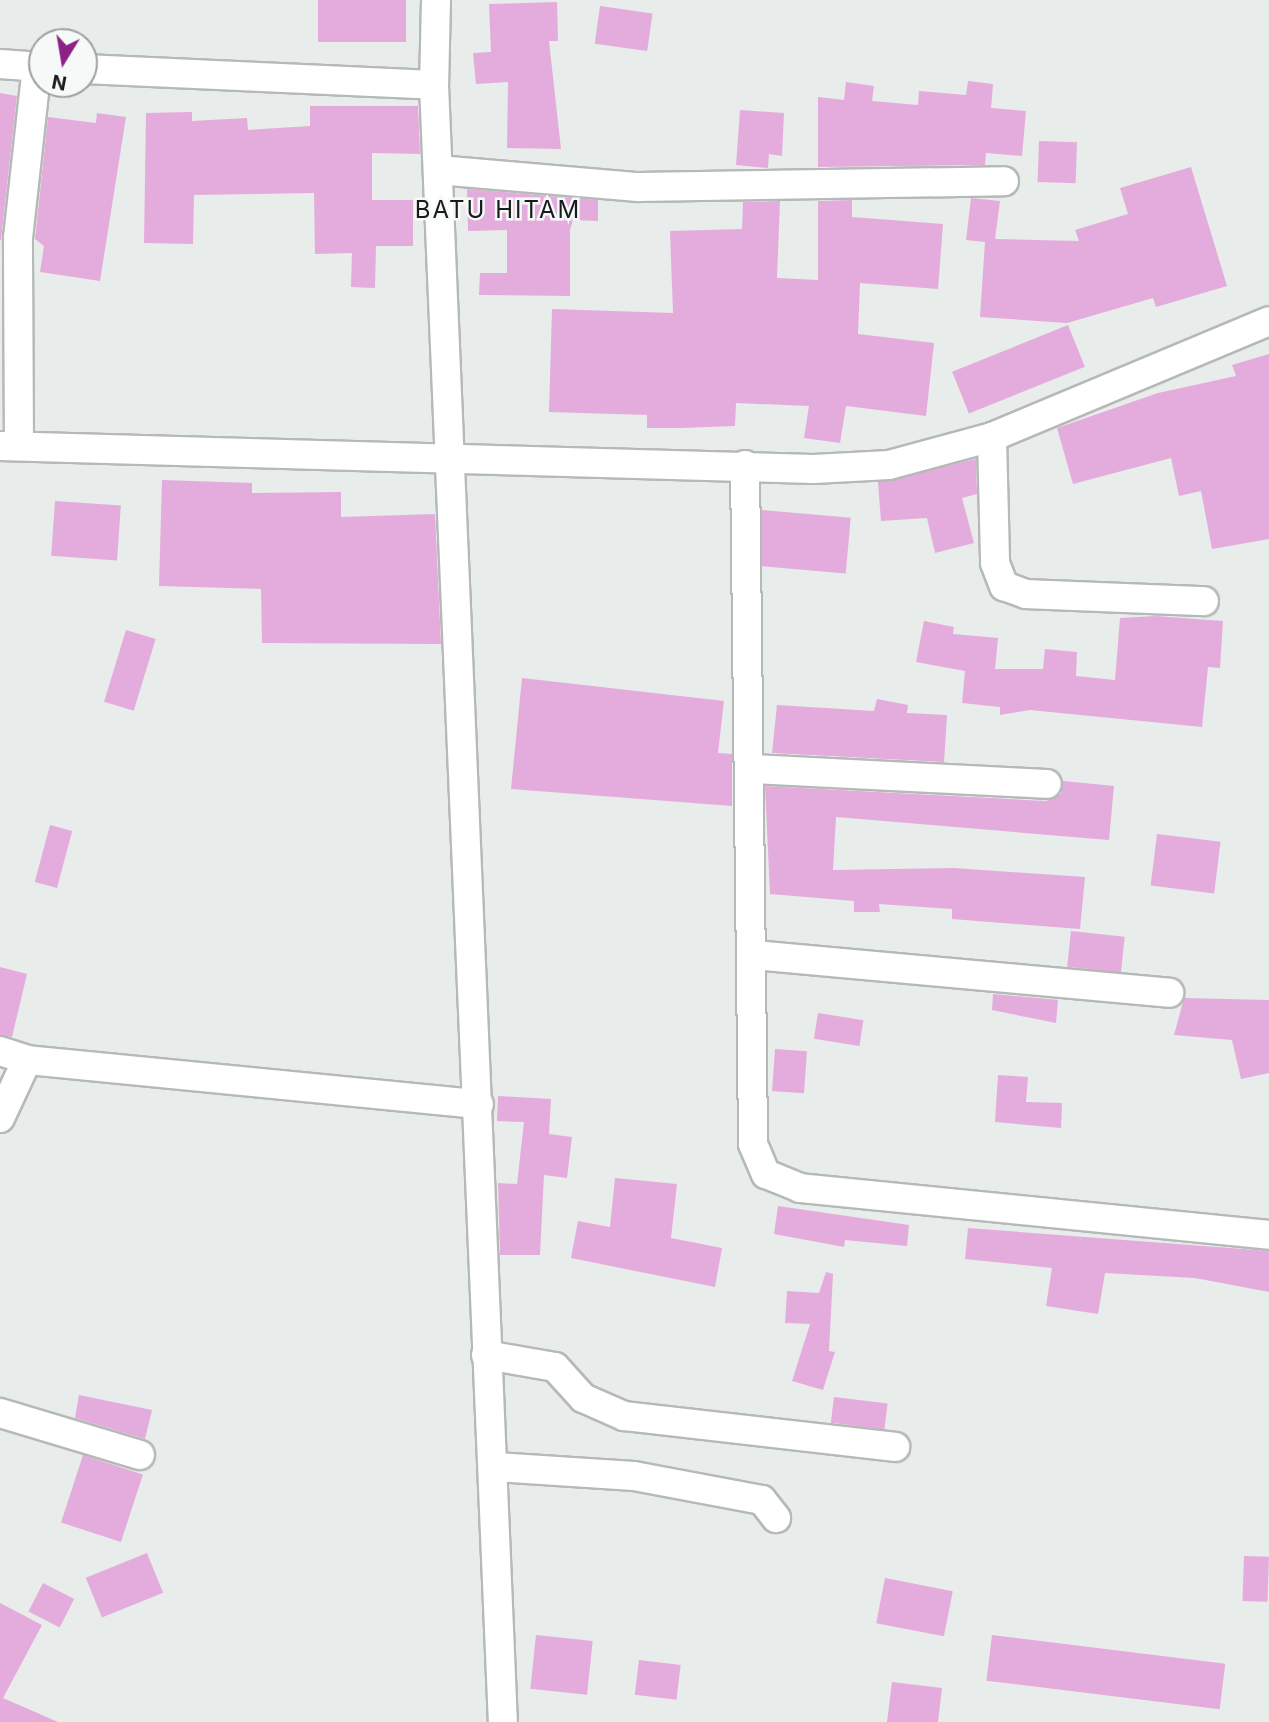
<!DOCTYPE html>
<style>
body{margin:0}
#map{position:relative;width:1269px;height:1722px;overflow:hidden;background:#e8eceb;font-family:Inter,sans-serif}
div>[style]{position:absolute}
.building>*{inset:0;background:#e4acdc;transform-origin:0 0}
.roads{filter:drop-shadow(2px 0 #b5b9b7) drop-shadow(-2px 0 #b5b9b7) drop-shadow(0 2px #b5b9b7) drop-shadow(0 -2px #b5b9b7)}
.minor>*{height:28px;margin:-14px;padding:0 14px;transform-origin:14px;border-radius:14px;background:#fff}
span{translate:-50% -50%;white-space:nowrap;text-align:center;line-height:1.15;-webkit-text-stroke:5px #f5f9f8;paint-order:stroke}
.quarter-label{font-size:24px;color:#191a1a;letter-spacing:2px}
.north{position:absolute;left:28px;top:28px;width:70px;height:70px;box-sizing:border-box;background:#f5f9f8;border:2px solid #9da09f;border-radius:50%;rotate:191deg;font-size:19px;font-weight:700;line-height:28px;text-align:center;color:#191a1a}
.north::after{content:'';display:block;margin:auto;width:24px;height:32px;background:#8d2286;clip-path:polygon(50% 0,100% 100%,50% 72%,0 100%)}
</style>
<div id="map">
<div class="building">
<div style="left:318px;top:0;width:88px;height:42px"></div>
<div style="clip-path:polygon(557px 2px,558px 41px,549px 41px,561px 149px,507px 148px,508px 82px,476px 84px,473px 53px,491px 52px,489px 4px)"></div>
<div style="left:600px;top:6px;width:53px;height:38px;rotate:8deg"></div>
<div style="clip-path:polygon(968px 81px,993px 84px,991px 108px,1026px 111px,1022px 156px,986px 153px,985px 165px,818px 167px,818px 97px,844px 100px,846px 82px,874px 86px,872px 101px,918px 105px,919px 91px,966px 95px)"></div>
<div style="clip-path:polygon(0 93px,17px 96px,1px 240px,0 240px)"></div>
<div style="clip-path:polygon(310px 106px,418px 106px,420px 154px,372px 153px,372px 200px,413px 200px,413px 246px,376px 246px,375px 288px,351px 287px,352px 253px,315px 254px,314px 193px,194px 195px,193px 244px,144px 243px,146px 113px,192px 112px,192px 121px,247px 118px,248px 130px,310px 126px)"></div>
<div style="clip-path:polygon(740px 110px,784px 113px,782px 156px,769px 154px,768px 168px,736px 165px)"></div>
<div style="clip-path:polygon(97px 113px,126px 117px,100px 281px,40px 272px,44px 246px,35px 239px,48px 117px,96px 123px)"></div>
<div style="left:1039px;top:141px;width:38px;height:41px;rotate:2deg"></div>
<div style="clip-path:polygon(1191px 167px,1227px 286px,1156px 307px,1153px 298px,1067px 323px,980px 317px,985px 242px,966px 240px,971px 198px,1000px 201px,995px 239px,1079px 241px,1075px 230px,1128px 214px,1120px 188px)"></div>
<div style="clip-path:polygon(467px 189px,598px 200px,598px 221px,573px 220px,570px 230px,570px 296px,479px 295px,480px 273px,507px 273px,507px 230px,468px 231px)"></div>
<div style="clip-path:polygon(852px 200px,852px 217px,943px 224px,938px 289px,860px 283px,858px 334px,934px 343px,926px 416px,846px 406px,840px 443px,804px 438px,809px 406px,736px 403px,735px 426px,680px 428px,647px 428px,647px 415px,549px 412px,552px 309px,673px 313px,670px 231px,742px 229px,743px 202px,780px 201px,777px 278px,818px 280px,818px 201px)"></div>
<div style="left:1068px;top:325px;width:45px;height:125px;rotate:68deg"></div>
<div style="clip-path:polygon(1269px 354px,1269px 539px,1212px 549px,1201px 491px,1179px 496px,1171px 458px,1073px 484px,1057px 428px,1158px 393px,1236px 376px,1232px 365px)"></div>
<div style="clip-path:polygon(976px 459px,977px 494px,962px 498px,974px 543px,935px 553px,927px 518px,881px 521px,878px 482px)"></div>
<div style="clip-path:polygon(162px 480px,252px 483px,252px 493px,341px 492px,341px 517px,435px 514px,441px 644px,262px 643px,261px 589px,159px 586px)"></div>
<div style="left:55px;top:501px;width:66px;height:55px;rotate:4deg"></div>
<div style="left:762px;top:510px;width:89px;height:56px;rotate:5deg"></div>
<div style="clip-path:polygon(1156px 616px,1223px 621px,1220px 668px,1208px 667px,1202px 727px,1030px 710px,1000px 715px,1000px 707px,962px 703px,965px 671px,916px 662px,924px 621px,954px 627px,953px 634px,998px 638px,995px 669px,1043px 669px,1045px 649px,1077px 652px,1076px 676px,1115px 680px,1120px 618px)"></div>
<div style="left:126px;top:630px;width:31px;height:75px;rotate:17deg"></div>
<div style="clip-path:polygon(522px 678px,724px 701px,718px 753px,732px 754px,732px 806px,511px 789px)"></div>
<div style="clip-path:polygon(877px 699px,908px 705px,907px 713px,947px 715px,944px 762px,772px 753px,777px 705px,874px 711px)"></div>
<div style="clip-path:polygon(1063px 781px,1114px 786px,1109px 840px,836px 817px,833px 870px,954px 868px,1085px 877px,1080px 929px,952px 919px,952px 909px,879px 904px,880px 912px,854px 912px,854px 901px,770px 894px,765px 786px,1046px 801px,1061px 794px)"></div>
<div style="left:50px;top:825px;width:23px;height:59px;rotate:15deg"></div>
<div style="left:1157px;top:834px;width:64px;height:52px;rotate:7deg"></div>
<div style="left:1071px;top:931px;width:54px;height:36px;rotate:6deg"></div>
<div style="clip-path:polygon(0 967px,27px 974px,12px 1037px,0 1035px)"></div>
<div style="clip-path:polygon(993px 994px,1058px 1000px,1056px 1023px,992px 1010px)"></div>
<div style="clip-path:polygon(1184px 998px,1269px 1000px,1269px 1073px,1241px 1079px,1232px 1040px,1174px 1035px)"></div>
<div style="left:818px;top:1013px;width:46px;height:26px;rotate:9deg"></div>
<div style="left:775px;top:1049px;width:32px;height:42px;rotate:4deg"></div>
<div style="clip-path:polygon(998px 1075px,1028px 1077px,1026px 1102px,1062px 1103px,1061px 1128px,995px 1122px)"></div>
<div style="clip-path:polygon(498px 1096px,551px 1099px,549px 1134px,572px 1137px,567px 1178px,544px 1175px,540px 1255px,500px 1255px,498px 1183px,517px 1184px,524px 1122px,497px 1121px)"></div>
<div style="clip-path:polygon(615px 1178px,677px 1184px,671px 1238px,722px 1248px,715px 1287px,571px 1258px,578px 1221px,610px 1227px)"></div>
<div style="clip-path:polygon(778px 1206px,909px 1225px,907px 1246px,845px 1240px,844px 1247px,774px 1234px)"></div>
<div style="clip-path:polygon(968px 1228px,1269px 1251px,1269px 1292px,1195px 1278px,1105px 1273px,1098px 1314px,1046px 1306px,1052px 1268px,965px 1259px)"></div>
<div style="clip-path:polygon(826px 1272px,833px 1274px,829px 1351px,835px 1352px,823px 1390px,792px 1381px,810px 1324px,785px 1323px,787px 1291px,819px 1293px)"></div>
<div style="clip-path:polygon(79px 1395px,152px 1410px,145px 1439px,75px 1418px)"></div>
<div style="left:834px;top:1397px;width:54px;height:26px;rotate:7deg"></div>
<div style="left:83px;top:1455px;width:63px;height:71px;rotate:18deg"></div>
<div style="left:147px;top:1553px;width:43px;height:66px;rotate:68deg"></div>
<div style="left:1244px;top:1556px;width:25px;height:45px;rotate:2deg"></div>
<div style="left:885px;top:1578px;width:69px;height:46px;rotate:11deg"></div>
<div style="left:43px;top:1583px;width:35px;height:32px;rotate:27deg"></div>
<div style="clip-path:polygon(0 1603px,42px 1625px,3px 1698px,58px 1722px,0 1722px)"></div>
<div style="left:536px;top:1635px;width:57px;height:54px;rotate:6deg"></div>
<div style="left:992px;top:1635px;width:235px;height:46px;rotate:7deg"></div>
<div style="left:639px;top:1660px;width:42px;height:35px;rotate:7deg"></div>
<div style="clip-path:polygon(892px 1682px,942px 1688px,938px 1722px,887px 1722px)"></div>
</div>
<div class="roads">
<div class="minor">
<div style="left:436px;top:0;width:85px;rotate:91.3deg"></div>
<div style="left:434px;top:85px;width:1638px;rotate:87.59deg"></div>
<div style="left:0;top:64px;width:42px;rotate:4.1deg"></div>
<div style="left:84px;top:69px;width:350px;rotate:2.6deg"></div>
<div style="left:438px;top:170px;width:201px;rotate:4.9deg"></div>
<div style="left:638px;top:187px;width:366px;rotate:-0.9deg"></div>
<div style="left:992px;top:437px;width:126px;rotate:88.6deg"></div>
<div style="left:995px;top:563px;width:25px;rotate:69deg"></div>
<div style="left:1004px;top:586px;width:23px;rotate:20deg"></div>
<div style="left:1026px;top:594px;width:178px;rotate:2.3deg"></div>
<div style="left:0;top:446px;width:814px;rotate:1.62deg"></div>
<div style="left:814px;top:469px;width:75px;rotate:-3.1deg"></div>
<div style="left:889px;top:465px;width:107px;rotate:-15.2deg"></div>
<div style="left:992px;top:437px;width:300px;rotate:-22.7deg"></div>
<div style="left:19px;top:446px;width:208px;rotate:-90.3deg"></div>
<div style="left:18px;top:238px;width:173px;rotate:-83.7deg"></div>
<div style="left:745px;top:465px;width:679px;rotate:89.32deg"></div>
<div style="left:753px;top:1144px;width:33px;rotate:67deg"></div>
<div style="left:766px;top:1174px;width:37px;rotate:22deg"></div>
<div style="left:800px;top:1188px;width:471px;rotate:5.7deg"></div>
<div style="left:752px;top:769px;width:295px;rotate:2.9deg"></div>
<div style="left:754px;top:955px;width:417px;rotate:5.2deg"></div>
<div style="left:0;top:1051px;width:28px;rotate:18deg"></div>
<div style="left:27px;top:1060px;width:64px;rotate:115deg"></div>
<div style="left:27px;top:1060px;width:454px;rotate:5.6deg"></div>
<div style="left:486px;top:1355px;width:70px;rotate:9.9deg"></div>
<div style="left:555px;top:1367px;width:42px;rotate:47.9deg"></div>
<div style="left:583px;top:1398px;width:45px;rotate:23.7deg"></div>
<div style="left:624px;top:1416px;width:273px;rotate:6.5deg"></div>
<div style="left:0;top:1413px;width:146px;rotate:16.7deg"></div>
<div style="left:496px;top:1467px;width:138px;rotate:3.7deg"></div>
<div style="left:634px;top:1476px;width:130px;rotate:10.6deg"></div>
<div style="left:762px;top:1500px;width:23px;rotate:52deg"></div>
</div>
</div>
<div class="quarter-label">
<span style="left:498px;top:210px">BATU HITAM</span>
</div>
<div class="north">N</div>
</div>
